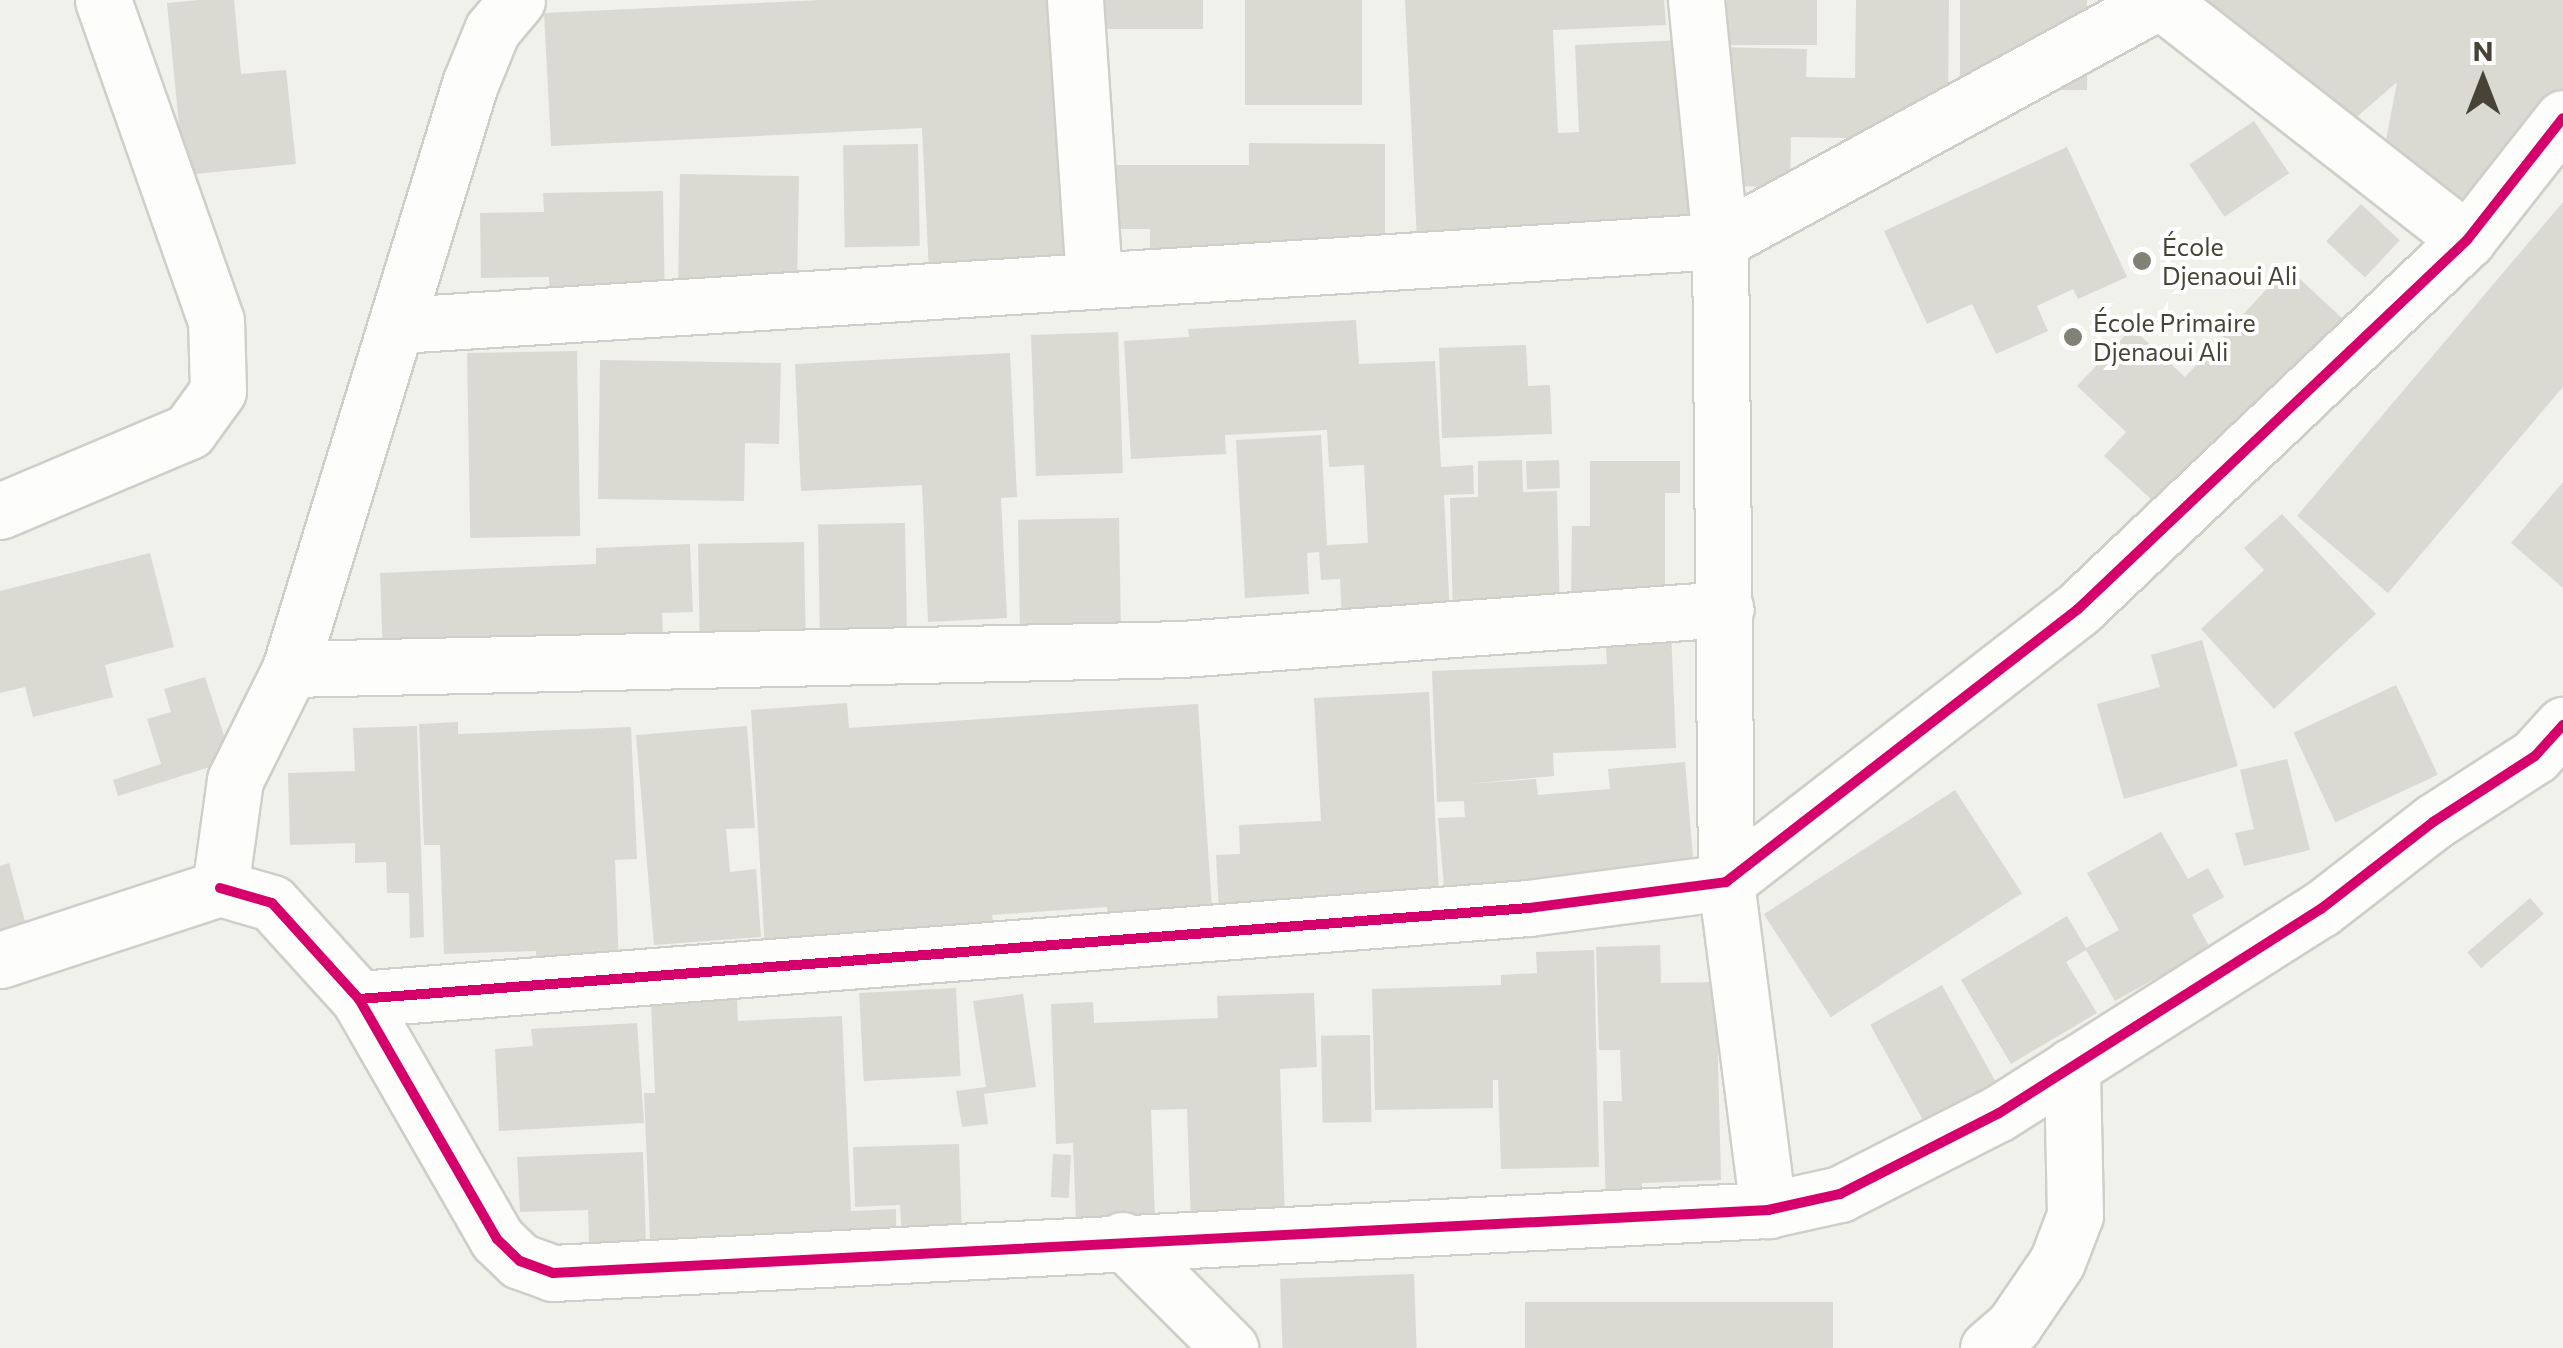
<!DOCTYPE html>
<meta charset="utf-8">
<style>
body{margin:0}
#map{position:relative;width:2563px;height:1348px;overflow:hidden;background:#f1f1eb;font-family:Commissioner,sans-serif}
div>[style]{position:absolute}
.building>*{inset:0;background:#dadad3;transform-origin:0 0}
.roads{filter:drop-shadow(2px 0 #cfcec8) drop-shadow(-2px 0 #cfcec8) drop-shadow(0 2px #cfcec8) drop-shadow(0 -2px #cfcec8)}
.minor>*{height:55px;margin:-27.5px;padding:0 27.5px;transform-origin:27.5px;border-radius:27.5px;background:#fdfdfc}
.cycleway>*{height:10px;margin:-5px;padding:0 5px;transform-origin:5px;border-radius:5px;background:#d6006c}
.dots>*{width:28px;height:28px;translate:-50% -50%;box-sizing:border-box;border:5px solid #fff;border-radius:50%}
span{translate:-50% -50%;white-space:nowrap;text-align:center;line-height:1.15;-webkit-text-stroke:8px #fff;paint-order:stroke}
.poi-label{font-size:25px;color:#474437}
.left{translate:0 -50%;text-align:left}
.north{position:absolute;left:2433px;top:30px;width:100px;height:100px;-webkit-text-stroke:8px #fff;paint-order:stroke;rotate:0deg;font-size:28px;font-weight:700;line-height:40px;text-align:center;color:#474437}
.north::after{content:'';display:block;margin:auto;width:35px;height:45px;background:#474437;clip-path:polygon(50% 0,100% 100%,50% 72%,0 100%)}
</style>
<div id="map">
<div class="building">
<div style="clip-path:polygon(199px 0,234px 0,241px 74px,286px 70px,296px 164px,184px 175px,167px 3px)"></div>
<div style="clip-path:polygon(821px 0,1055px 0,1068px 267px,929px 273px,922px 128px,551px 146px,544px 13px)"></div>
<div style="left:1082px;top:0;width:121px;height:29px"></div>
<div style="left:1245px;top:0;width:117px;height:105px"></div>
<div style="clip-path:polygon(1405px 0,1664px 0,1666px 25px,1553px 30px,1558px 133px,1579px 132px,1575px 45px,1683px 40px,1692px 226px,1417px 240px)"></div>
<div style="left:1727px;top:0;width:90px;height:45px"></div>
<div style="clip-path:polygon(1856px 0,1949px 0,1948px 109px,1901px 108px,1901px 139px,1791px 137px,1790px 187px,1717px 186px,1719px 47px,1807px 49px,1806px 77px,1855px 78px)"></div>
<div style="left:1960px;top:0;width:127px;height:90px"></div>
<div style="clip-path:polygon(2206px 0,2563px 0,2563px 120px,2462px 209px,2384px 151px,2397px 82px,2326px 144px,2205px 8px)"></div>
<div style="left:2254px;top:121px;width:63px;height:78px;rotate:56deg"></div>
<div style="clip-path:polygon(1249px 143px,1385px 144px,1385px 246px,1150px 255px,1150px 229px,1117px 229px,1117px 165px,1249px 165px)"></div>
<div style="left:918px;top:144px;width:102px;height:75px;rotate:89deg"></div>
<div style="clip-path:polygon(2067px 147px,2127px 277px,2078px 299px,2073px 289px,2037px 306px,2048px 331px,1996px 354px,1972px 304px,1927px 324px,1884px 231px)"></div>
<div style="left:680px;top:174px;width:119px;height:109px;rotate:1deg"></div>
<div style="clip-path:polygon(663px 191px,665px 312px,550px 314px,549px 277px,481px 278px,480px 213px,544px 212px,543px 193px)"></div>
<div style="clip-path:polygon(2563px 202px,2563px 387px,2388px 593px,2297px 516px)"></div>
<div style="left:2361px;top:204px;width:53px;height:51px;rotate:43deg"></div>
<div style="clip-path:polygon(2287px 267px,2343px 319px,2164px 511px,2104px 456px,2126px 432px,2077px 386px,2132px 328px,2185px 377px)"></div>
<div style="clip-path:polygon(1356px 320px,1359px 364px,1435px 361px,1441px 467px,1473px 465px,1474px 494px,1444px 495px,1450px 615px,1342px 621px,1340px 579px,1321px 580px,1319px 552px,1307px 553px,1309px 594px,1245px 598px,1236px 440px,1321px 435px,1327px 545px,1368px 543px,1364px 465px,1329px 467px,1327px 430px,1225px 435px,1226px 454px,1131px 459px,1124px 341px,1189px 337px,1188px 329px)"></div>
<div style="left:1118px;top:332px;width:141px;height:87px;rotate:88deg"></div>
<div style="clip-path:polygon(1526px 345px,1528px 386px,1550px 385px,1552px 434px,1442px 438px,1439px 348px)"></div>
<div style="left:577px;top:351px;width:185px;height:110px;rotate:89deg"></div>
<div style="clip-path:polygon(1010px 353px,1017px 497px,1001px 498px,1007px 618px,928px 622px,922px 485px,801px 491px,795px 364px)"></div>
<div style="clip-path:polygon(600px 360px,781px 363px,779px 444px,745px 443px,744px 501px,598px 499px)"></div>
<div style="clip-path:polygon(1522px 460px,1523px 492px,1557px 491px,1560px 616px,1453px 618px,1450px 498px,1478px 497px,1478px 461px)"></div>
<div style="left:1559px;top:460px;width:28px;height:33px;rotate:88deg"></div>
<div style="clip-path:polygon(1590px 461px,1680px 461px,1680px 493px,1665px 493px,1665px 592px,1571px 591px,1572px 526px,1590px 526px)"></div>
<div style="clip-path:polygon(2563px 482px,2563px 588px,2511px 543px)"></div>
<div style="clip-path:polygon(2282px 514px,2376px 614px,2274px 709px,2201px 629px,2264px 570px,2244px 548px)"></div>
<div style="left:1119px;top:518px;width:118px;height:101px;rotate:89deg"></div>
<div style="left:905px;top:523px;width:144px;height:87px;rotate:89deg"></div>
<div style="left:804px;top:542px;width:134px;height:106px;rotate:89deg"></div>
<div style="clip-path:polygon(690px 544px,693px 612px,662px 613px,663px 635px,383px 655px,380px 573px,596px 564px,596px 548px)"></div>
<div style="clip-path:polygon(150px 553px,174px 647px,105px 665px,113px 697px,33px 717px,25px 687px,0 693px,0 591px)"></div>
<div style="clip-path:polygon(1671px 630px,1676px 748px,1553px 753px,1554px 776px,1466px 784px,1536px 779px,1538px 795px,1610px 789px,1608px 769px,1685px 762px,1694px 870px,1446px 910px,1438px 818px,1465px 817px,1464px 801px,1437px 802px,1432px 671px,1607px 664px,1605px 633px)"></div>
<div style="clip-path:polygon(2202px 640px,2238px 766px,2124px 799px,2097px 704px,2160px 687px,2151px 655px)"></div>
<div style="clip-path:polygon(205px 677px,232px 760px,118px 796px,113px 780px,161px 764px,147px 719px,171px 712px,164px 689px)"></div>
<div style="left:2396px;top:685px;width:99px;height:113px;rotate:65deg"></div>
<div style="clip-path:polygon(1429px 692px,1441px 935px,1220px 932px,1216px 855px,1240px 854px,1239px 825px,1321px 821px,1314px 698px)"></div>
<div style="clip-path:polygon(847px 703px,849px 728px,1198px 704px,1213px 922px,1109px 930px,1107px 907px,992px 915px,993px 922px,880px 931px,882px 959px,766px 968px,751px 710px)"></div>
<div style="clip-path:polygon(458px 722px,458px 734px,631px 727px,637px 859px,615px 860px,619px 968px,536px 970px,536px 951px,444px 954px,440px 845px,424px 845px,419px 724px)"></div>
<div style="clip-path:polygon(417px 726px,424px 937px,410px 938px,409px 893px,387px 893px,386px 862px,355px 863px,355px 843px,290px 845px,288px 773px,355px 771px,353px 728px)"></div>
<div style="clip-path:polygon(747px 726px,755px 828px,726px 829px,730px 872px,756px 869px,761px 937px,654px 945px,636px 735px)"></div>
<div style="clip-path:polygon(2287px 759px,2310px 850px,2244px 866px,2235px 833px,2254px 829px,2240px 770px)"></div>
<div style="left:1955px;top:790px;width:123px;height:228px;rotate:57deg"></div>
<div style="clip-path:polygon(2161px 832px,2188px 879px,2208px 868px,2224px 897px,2192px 915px,2210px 948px,2115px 1001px,2086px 950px,2066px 962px,2097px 1013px,2011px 1064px,1961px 980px,2067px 916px,2086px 948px,2119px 930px,2087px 873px)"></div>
<div style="clip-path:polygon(9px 863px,28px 932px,0 940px,0 866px)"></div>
<div style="left:2530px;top:898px;width:21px;height:83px;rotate:49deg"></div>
<div style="clip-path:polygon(1660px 945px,1661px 983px,1716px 982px,1721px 1180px,1642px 1183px,1642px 1207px,1606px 1207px,1603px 1101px,1622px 1101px,1620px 1050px,1599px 1050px,1596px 947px)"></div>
<div style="clip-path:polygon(1594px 950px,1599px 1167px,1501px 1169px,1498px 1080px,1493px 1080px,1493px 1108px,1375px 1110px,1372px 989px,1501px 985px,1501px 975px,1537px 973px,1536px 952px)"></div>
<div style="left:1942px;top:985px;width:128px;height:82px;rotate:61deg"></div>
<div style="left:956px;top:988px;width:88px;height:97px;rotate:87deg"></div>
<div style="clip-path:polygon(1314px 993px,1317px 1067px,1280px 1069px,1285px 1220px,1191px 1223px,1187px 1109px,1151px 1110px,1155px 1218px,1076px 1221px,1073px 1143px,1056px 1144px,1051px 1004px,1093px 1002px,1094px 1023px,1218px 1018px,1217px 996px)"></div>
<div style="clip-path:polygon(1023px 994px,1036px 1087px,984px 1094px,988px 1124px,962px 1127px,956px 1091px,986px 1087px,973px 1001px)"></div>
<div style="clip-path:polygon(737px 999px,738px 1021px,842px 1016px,851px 1211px,896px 1209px,896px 1228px,650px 1239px,644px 1093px,655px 1093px,651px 1003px)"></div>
<div style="clip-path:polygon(637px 1023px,644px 1123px,499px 1131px,495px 1049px,533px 1046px,531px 1029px)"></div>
<div style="left:1370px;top:1035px;width:87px;height:49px;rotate:89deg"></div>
<div style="clip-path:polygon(959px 1144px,962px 1237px,902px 1239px,900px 1205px,855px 1207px,853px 1147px)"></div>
<div style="clip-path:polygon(643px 1152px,646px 1243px,589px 1245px,588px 1210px,520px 1212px,517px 1157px)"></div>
<div style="left:1053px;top:1154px;width:18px;height:43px;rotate:3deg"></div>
<div style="left:1414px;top:1274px;width:74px;height:134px;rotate:88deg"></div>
<div style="left:1833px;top:1302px;width:46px;height:308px;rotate:90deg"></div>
</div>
<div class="roads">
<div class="minor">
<div style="left:1075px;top:0;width:278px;rotate:86.1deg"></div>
<div style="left:1696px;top:0;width:242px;rotate:84.3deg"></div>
<div style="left:1720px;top:241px;width:641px;rotate:89.46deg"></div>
<div style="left:1726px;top:882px;width:331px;rotate:82.7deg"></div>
<div style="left:2162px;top:2px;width:387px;rotate:38deg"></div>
<div style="left:399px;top:325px;width:1324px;rotate:-3.64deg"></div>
<div style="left:1720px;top:241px;width:503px;rotate:-28.66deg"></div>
<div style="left:0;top:511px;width:205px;rotate:-22.9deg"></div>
<div style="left:189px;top:431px;width:49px;rotate:-54.1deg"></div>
<div style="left:218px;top:391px;width:70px;rotate:-91.6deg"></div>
<div style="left:216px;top:321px;width:340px;rotate:-109.4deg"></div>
<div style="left:290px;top:669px;width:892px;rotate:-1.28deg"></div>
<div style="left:1182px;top:649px;width:545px;rotate:-4.21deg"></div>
<div style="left:220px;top:888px;width:54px;rotate:16.1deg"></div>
<div style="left:272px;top:903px;width:130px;rotate:47.8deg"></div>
<div style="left:359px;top:999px;width:277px;rotate:60.1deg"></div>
<div style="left:497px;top:1239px;width:32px;rotate:44deg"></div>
<div style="left:520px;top:1261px;width:35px;rotate:20deg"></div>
<div style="left:553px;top:1273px;width:1217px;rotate:-2.97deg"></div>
<div style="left:1768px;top:1210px;width:74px;rotate:-12.5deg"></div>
<div style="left:1840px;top:1194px;width:178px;rotate:-27deg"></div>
<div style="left:1999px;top:1113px;width:381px;rotate:-32.4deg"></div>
<div style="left:2321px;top:909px;width:142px;rotate:-37.8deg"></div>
<div style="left:2433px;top:822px;width:121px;rotate:-32.9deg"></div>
<div style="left:2535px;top:756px;width:42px;rotate:-47.9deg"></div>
<div style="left:0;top:960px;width:231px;rotate:-18.1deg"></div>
<div style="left:220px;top:888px;width:109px;rotate:-82.1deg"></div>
<div style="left:235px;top:780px;width:124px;rotate:-63.6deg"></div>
<div style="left:290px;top:669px;width:612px;rotate:-72.9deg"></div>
<div style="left:470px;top:84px;width:58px;rotate:-67.8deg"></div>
<div style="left:492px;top:30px;width:39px;rotate:-50deg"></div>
<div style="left:359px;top:999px;width:1174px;rotate:-4.45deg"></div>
<div style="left:1529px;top:908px;width:199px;rotate:-7.5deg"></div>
<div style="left:1726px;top:882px;width:445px;rotate:-37.8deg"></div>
<div style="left:2078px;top:609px;width:536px;rotate:-43.49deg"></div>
<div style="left:2467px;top:240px;width:155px;rotate:-51.8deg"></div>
<div style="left:1122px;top:1240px;width:153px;rotate:45deg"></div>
<div style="left:1988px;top:1348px;width:35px;rotate:-41deg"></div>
<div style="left:2014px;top:1325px;width:76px;rotate:-55.7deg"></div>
<div style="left:2057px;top:1262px;width:50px;rotate:-69deg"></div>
<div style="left:2075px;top:1215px;width:149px;rotate:-91.2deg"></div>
</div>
</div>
<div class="cycleway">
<div style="left:220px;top:888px;width:54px;rotate:16.1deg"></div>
<div style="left:272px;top:903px;width:130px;rotate:47.8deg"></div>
<div style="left:359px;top:999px;width:277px;rotate:60.1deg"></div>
<div style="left:497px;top:1239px;width:32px;rotate:44deg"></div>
<div style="left:520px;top:1261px;width:35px;rotate:20deg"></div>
<div style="left:553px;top:1273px;width:1217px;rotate:-2.97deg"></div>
<div style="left:1768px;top:1210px;width:74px;rotate:-12.5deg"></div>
<div style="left:1840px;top:1194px;width:178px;rotate:-27deg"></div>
<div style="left:1999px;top:1113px;width:381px;rotate:-32.4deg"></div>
<div style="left:2321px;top:909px;width:142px;rotate:-37.8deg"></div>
<div style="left:2433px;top:822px;width:121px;rotate:-32.9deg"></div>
<div style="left:2535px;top:756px;width:42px;rotate:-47.9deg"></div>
<div style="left:359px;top:999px;width:1174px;rotate:-4.45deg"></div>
<div style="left:1529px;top:908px;width:199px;rotate:-7.5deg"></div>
<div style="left:1726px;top:882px;width:445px;rotate:-37.8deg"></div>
<div style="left:2078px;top:609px;width:536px;rotate:-43.49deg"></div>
<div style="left:2467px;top:240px;width:155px;rotate:-51.8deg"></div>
</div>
<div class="dots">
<div style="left:2142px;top:261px;background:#828176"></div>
<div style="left:2073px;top:337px;background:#828176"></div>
</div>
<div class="poi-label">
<span class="left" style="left:2162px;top:261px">École<br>Djenaoui Ali</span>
<span class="left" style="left:2093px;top:337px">École Primaire<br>Djenaoui Ali</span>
</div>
<div class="north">N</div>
</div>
